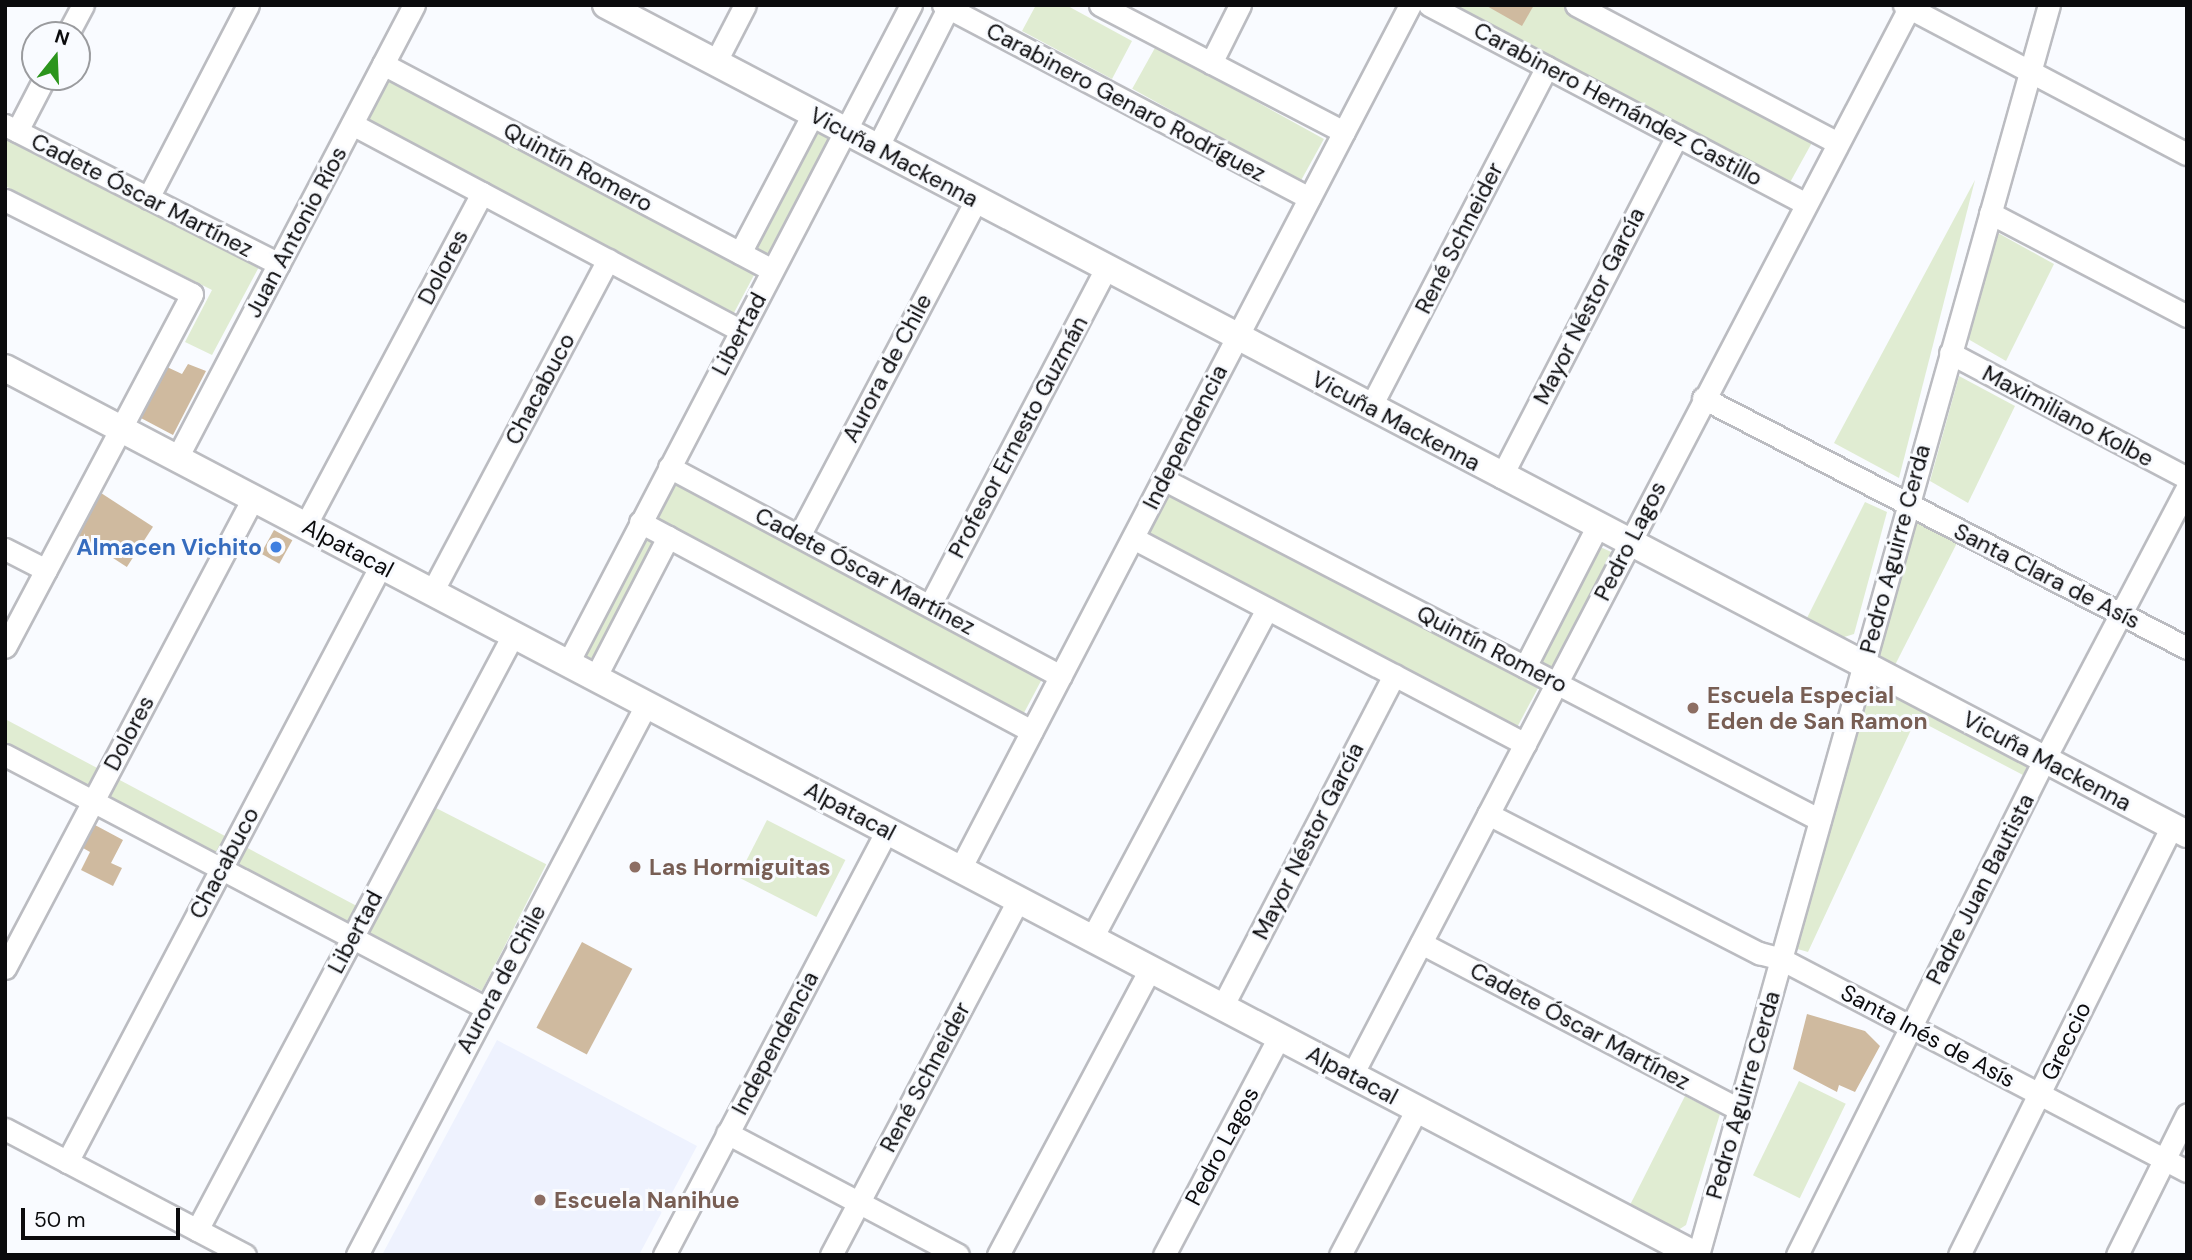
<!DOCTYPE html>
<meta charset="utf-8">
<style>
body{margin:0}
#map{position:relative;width:2192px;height:1260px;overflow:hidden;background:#f9fbff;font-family:"DM Sans",sans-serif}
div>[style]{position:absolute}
.built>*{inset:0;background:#eef2fe}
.green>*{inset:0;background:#e0ecd2;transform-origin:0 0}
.building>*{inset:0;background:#cfba9f;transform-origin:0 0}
.roads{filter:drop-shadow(2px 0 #bbbcc1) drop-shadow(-2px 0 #bbbcc1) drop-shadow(0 2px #bbbcc1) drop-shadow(0 -2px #bbbcc1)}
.minor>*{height:21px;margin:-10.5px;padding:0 10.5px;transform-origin:10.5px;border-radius:10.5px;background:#fff}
.major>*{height:26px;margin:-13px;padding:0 13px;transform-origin:13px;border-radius:13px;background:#fff}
.dots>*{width:19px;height:19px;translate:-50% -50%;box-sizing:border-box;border:4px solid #f9fbff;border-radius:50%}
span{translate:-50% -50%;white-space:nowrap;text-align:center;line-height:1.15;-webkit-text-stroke:6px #f9fbff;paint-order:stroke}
.street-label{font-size:23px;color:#0b0b0d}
.shop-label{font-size:23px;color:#366cbe;font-weight:700}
.right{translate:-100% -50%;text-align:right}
.education-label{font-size:23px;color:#785e54;font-weight:700}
.left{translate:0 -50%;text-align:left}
.frame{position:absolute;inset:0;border:7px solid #0b0b0d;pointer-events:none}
.north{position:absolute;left:21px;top:21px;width:70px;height:70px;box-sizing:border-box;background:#f9fbff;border:2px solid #9a9b9e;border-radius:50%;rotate:18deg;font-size:19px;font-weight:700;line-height:28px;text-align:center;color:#0b0b0d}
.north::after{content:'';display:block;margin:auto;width:24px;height:32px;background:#2c951d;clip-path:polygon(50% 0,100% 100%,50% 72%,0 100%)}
.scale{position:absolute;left:21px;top:1208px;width:159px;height:32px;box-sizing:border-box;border:4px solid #0b0b0d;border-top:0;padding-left:9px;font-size:21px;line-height:24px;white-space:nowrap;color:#0b0b0d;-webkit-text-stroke:5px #f9fbff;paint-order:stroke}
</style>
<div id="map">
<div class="built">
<div style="clip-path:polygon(497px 1040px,697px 1146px,639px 1255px,382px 1255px)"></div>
</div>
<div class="green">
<div style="clip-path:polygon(1036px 5px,1066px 5px,1132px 41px,1112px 79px,1022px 31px)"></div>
<div style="clip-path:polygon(1455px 5px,1567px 5px,1814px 139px,1788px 186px)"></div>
<div style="left:1156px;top:46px;width:192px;height:49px;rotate:29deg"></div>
<div style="left:383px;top:74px;width:422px;height:51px;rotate:28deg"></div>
<div style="left:813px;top:128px;width:26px;height:138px;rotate:28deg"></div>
<div style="clip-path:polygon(5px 139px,260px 265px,212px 355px,185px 342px,212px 290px,5px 186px)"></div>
<div style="clip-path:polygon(1975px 180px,1899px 478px,1834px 443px)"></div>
<div style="clip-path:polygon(1998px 233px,2054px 264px,2006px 361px,1968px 339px)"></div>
<div style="clip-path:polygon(1959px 376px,2015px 406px,1968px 503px,1930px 481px)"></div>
<div style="left:672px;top:478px;width:421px;height:47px;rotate:28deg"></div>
<div style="left:1171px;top:490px;width:417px;height:50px;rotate:28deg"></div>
<div style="clip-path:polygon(1865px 502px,1887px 512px,1854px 634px,1841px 638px,1806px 620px)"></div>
<div style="clip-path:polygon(1914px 519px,1958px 541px,1894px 667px,1877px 658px)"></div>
<div style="left:641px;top:532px;width:20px;height:140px;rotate:27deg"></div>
<div style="left:1596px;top:545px;width:21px;height:135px;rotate:25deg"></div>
<div style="clip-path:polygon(1874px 680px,2028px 764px,2023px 775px,1916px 719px,1808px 952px,1794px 948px,1868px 686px)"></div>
<div style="left:5px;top:719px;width:400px;height:28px;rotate:28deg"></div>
<div style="left:434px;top:807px;width:126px;height:142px;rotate:27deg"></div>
<div style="left:767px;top:820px;width:88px;height:64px;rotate:27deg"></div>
<div style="left:1799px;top:1081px;width:52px;height:105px;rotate:26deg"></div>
<div style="clip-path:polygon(1685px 1096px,1720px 1114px,1686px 1225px,1675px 1232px,1630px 1205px)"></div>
</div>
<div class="building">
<div style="clip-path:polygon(1485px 5px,1534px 5px,1522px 26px)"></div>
<div style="clip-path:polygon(188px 364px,206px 371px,173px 435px,139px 417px,167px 367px,182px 374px)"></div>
<div style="left:101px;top:493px;width:62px;height:48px;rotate:33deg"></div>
<div style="left:274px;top:530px;width:21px;height:27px;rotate:29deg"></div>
<div style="clip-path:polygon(95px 825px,123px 840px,111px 863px,122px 868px,113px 886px,81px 870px,90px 852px,83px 848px)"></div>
<div style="left:582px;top:942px;width:57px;height:97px;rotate:28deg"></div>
<div style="clip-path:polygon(1807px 1014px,1865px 1031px,1880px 1046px,1855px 1092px,1839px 1085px,1837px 1092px,1793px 1069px)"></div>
</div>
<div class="roads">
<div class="minor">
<div style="left:943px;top:5px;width:414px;rotate:27.8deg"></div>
<div style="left:1100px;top:5px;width:275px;rotate:27.5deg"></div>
<div style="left:1429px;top:5px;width:426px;rotate:27.8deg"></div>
<div style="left:1576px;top:5px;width:296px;rotate:27.8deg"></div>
<div style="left:1904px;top:5px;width:320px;rotate:27.8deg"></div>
<div style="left:67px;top:35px;width:34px;rotate:-62deg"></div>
<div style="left:715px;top:63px;width:65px;rotate:-62.7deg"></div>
<div style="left:1211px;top:63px;width:65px;rotate:-63.4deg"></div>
<div style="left:383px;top:64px;width:440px;rotate:27.9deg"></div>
<div style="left:352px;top:124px;width:439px;rotate:28deg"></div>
<div style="left:5px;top:125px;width:307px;rotate:26.9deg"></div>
<div style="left:17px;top:131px;width:61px;rotate:-62.6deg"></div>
<div style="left:877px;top:148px;width:157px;rotate:-63.1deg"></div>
<div style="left:148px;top:198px;width:217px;rotate:-62.6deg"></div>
<div style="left:5px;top:200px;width:209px;rotate:26.7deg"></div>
<div style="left:192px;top:294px;width:399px;rotate:117.9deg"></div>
<div style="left:1990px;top:213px;width:222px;rotate:27.6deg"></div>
<div style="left:740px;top:253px;width:157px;rotate:-62.3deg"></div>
<div style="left:1950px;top:353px;width:268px;rotate:27.8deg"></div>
<div style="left:1703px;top:398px;width:545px;rotate:27.32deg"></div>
<div style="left:1370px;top:408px;width:384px;rotate:-62.6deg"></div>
<div style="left:177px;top:458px;width:511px;rotate:-62.38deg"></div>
<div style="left:669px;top:467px;width:444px;rotate:28.1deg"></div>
<div style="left:1501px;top:477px;width:384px;rotate:-62.7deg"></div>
<div style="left:1163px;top:479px;width:740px;rotate:27.43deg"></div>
<div style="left:640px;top:522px;width:444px;rotate:28.1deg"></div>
<div style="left:305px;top:526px;width:377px;rotate:-62deg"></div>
<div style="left:799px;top:536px;width:380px;rotate:-62.2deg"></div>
<div style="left:1133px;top:538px;width:443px;rotate:27.7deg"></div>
<div style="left:5px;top:549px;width:46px;rotate:27.1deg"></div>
<div style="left:432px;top:592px;width:376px;rotate:-62.1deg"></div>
<div style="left:930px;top:605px;width:379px;rotate:-62.4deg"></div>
<div style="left:568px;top:663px;width:742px;rotate:-62.47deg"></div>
<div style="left:1525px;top:667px;width:157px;rotate:-62.8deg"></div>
<div style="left:595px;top:678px;width:159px;rotate:-62.6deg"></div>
<div style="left:5px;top:755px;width:543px;rotate:27.74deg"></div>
<div style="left:1488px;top:814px;width:305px;rotate:27.2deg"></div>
<div style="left:1759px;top:953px;width:23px;rotate:15deg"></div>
<div style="left:1781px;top:959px;width:458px;rotate:27.6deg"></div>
<div style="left:960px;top:869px;width:974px;rotate:-62.49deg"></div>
<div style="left:1092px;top:938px;width:373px;rotate:-62deg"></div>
<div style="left:1421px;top:943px;width:359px;rotate:27.6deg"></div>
<div style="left:5px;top:968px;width:531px;rotate:-62.18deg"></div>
<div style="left:1222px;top:1007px;width:374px;rotate:-62.6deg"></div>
<div style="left:1352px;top:1075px;width:1204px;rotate:-62.43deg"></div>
<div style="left:5px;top:1129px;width:271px;rotate:27.7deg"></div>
<div style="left:727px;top:1133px;width:261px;rotate:27.8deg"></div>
<div style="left:67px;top:1162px;width:675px;rotate:-62.26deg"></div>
<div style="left:197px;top:1230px;width:674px;rotate:-62.03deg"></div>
<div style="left:357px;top:1255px;width:621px;rotate:-62.28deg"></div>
<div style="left:664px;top:1255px;width:479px;rotate:-62.3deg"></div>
<div style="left:831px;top:1255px;width:401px;rotate:-62.2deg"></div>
<div style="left:998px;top:1255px;width:324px;rotate:-62deg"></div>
<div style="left:1164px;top:1255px;width:246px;rotate:-62.2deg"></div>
<div style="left:1340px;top:1255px;width:165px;rotate:-62.2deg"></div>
<div style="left:1698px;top:1255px;width:1298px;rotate:-74.32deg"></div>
<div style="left:1797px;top:1255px;width:553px;rotate:-63.48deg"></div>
<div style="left:2044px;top:760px;width:307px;rotate:-62.3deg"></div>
<div style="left:1959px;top:1255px;width:479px;rotate:-63.6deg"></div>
<div style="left:2117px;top:1255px;width:157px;rotate:-63.6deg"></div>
</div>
<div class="major">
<div style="left:606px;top:5px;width:1785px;rotate:27.67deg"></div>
<div style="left:5px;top:368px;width:1909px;rotate:27.69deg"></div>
</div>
</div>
<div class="dots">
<div style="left:276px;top:547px;background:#3f7fe0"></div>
<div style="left:1693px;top:708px;background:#8d6e63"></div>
<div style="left:635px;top:867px;background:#8d6e63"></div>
<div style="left:540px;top:1200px;background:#8d6e63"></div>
</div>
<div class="street-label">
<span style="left:1126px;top:102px;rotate:28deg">Carabinero Genaro Rodríguez</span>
<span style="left:1618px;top:104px;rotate:28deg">Carabinero Hernández Castillo</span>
<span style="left:894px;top:157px;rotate:28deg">Vicuña Mackenna</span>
<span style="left:578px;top:167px;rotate:28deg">Quintín Romero</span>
<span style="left:142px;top:195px;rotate:27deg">Cadete Óscar Martínez</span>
<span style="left:296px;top:232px;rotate:-62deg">Juan Antonio Ríos</span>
<span style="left:1459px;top:238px;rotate:-63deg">René Schneider</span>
<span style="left:443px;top:267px;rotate:-62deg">Dolores</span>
<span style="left:1589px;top:306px;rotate:-63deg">Mayor Néstor García</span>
<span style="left:739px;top:334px;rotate:-62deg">Libertad</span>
<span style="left:887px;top:368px;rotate:-62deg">Aurora de Chile</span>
<span style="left:540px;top:389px;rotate:-62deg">Chacabuco</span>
<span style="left:2068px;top:416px;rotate:28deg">Maximiliano Kolbe</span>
<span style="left:1396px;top:421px;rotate:28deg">Vicuña Mackenna</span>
<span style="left:1018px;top:437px;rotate:-62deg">Profesor Ernesto Guzmán</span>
<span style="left:1185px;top:437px;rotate:-63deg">Independencia</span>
<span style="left:1630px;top:541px;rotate:-63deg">Pedro Lagos</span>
<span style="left:348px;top:548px;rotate:28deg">Alpatacal</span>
<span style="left:1895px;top:549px;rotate:-75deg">Pedro Aguirre Cerda</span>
<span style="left:865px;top:571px;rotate:28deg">Cadete Óscar Martínez</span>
<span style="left:2047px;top:576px;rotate:27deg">Santa Clara de Asís</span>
<span style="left:1492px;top:649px;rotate:27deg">Quintín Romero</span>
<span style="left:129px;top:733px;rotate:-62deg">Dolores</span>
<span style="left:2047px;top:761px;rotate:28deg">Vicuña Mackenna</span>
<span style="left:850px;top:811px;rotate:28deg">Alpatacal</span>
<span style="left:1308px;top:841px;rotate:-63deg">Mayor Néstor García</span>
<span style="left:224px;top:863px;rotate:-62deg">Chacabuco</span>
<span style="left:1980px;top:889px;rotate:-63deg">Padre Juan Bautista</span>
<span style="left:355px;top:932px;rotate:-62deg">Libertad</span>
<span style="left:501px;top:979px;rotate:-62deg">Aurora de Chile</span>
<span style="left:1580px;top:1026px;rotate:28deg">Cadete Óscar Martínez</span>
<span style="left:1928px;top:1036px;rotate:28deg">Santa Inés de Asís</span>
<span style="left:2066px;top:1041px;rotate:-64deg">Greccio</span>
<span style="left:775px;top:1043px;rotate:-62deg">Independencia</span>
<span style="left:1352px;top:1075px;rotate:28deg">Alpatacal</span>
<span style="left:925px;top:1077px;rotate:-62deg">René Schneider</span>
<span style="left:1743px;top:1095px;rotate:-74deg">Pedro Aguirre Cerda</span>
<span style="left:1222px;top:1146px;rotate:-62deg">Pedro Lagos</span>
</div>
<div class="shop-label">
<span class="right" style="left:262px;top:547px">Almacen Vichito</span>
</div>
<div class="education-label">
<span class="left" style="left:1707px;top:708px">Escuela Especial<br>Eden de San Ramon</span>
<span class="left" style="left:649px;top:867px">Las Hormiguitas</span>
<span class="left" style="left:554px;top:1200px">Escuela Nanihue</span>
</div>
<div class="frame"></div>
<div class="north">N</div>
<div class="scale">50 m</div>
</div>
